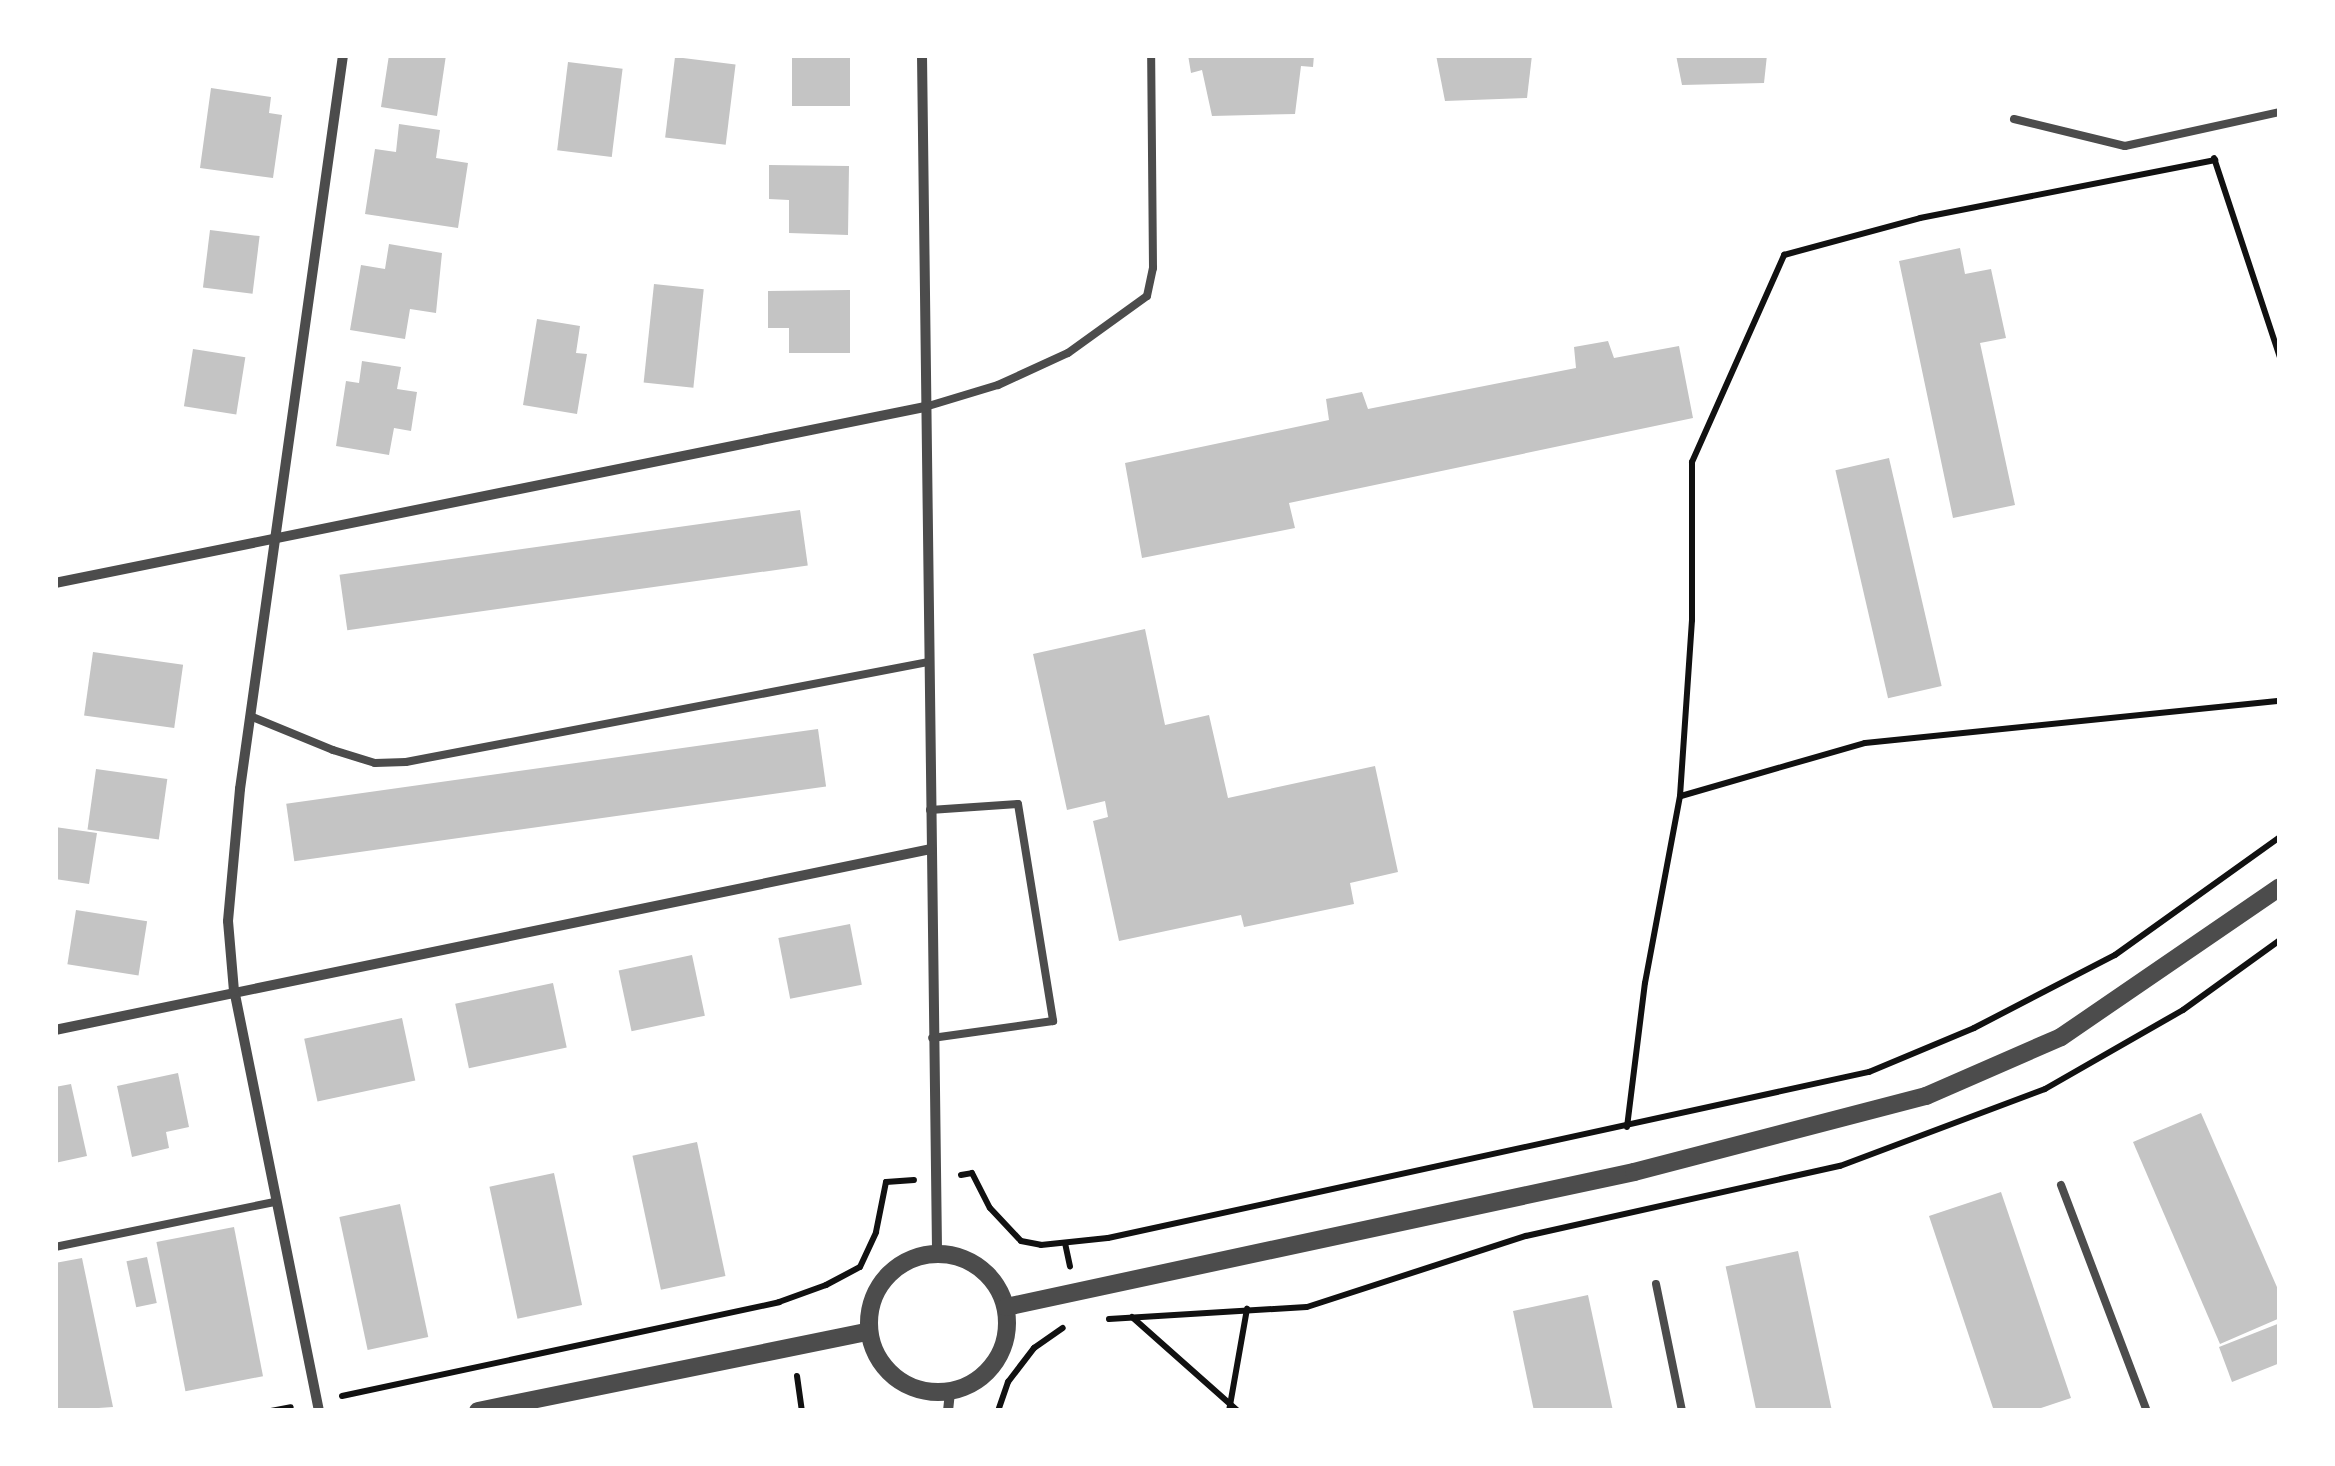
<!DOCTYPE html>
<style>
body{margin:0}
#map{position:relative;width:2335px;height:1466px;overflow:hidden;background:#fff;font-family:"Varela Round",sans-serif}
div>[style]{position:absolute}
.building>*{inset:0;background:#c4c4c4;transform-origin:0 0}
.path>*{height:6px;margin:-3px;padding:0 3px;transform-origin:3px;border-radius:3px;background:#111}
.service>*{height:8px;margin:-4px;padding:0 4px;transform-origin:4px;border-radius:4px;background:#4c4c4c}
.minor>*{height:10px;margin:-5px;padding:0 5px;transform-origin:5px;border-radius:5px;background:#4c4c4c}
.tertiary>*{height:18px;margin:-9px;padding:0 9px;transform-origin:9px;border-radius:9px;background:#4c4c4c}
.tertiary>.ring{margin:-9px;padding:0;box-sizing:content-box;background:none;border:18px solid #4c4c4c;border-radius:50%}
span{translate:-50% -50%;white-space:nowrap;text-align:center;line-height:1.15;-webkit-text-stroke:8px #fff;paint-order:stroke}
.frame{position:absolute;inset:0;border:58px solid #fff;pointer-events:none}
</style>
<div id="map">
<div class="building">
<div style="clip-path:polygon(389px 55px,446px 55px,437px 116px,381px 107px)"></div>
<div style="left:792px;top:55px;width:58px;height:51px"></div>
<div style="clip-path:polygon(1188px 55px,1314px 55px,1313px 67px,1301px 66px,1295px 114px,1212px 116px,1202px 70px,1191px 73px)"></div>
<div style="clip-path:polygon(1436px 55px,1532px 55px,1527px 98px,1445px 101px)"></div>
<div style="clip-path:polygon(1676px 55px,1767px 55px,1764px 83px,1682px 85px)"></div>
<div style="left:675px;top:57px;width:61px;height:81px;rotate:7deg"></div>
<div style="left:568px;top:62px;width:55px;height:89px;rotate:7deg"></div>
<div style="clip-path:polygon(211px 88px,271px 97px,269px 113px,282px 115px,273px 178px,200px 168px)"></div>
<div style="clip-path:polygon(399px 124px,440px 130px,436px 158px,468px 163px,458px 228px,365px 214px,375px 149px,396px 152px)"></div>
<div style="clip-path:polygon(769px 165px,849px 166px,848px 235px,789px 233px,789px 200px,769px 199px)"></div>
<div style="left:210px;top:230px;width:50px;height:58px;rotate:7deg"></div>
<div style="clip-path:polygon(389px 244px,442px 253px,436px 313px,410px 309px,405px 339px,350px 330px,361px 265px,385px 269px)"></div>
<div style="clip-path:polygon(1960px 248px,1965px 274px,1991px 269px,2006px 338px,1980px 343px,2015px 505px,1953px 518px,1899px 261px)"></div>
<div style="left:654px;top:284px;width:50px;height:99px;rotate:6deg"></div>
<div style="clip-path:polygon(850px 290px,850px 353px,789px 353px,789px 328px,768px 328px,768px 291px)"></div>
<div style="clip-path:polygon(537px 319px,580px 326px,576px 353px,587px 354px,577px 414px,523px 405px)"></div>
<div style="clip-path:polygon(1608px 341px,1614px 358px,1679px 346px,1693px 418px,1289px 503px,1295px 528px,1142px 558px,1125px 463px,1329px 420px,1326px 399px,1362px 392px,1368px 409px,1576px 368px,1574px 347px)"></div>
<div style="left:193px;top:349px;width:53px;height:58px;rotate:9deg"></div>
<div style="clip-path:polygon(362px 361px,401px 367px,397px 389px,417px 392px,411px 431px,394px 428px,389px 455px,336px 446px,346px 381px,359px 383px)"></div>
<div style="left:1889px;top:458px;width:234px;height:55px;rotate:77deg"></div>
<div style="left:800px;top:510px;width:56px;height:465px;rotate:82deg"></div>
<div style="clip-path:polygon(1145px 629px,1165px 725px,1209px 715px,1228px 798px,1375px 766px,1398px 872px,1350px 883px,1354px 904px,1244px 927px,1241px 915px,1119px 941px,1093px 821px,1108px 817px,1105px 801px,1067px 810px,1033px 654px)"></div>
<div style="left:93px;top:652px;width:91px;height:64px;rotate:8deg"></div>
<div style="left:818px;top:729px;width:58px;height:537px;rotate:82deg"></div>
<div style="left:96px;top:769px;width:72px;height:61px;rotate:8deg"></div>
<div style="clip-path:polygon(55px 827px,97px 833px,89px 884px,55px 879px)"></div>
<div style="left:76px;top:910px;width:72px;height:55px;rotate:9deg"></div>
<div style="left:850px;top:924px;width:62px;height:73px;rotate:79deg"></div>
<div style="left:692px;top:955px;width:62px;height:75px;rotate:78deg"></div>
<div style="left:553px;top:983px;width:66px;height:100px;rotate:78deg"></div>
<div style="left:402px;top:1018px;width:64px;height:100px;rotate:78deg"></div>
<div style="clip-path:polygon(178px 1073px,189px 1127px,166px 1132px,169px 1148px,132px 1157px,117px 1086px)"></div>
<div style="clip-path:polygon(71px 1084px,87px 1156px,55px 1163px,55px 1087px)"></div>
<div style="clip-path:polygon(2201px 1113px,2280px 1294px,2280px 1318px,2220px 1344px,2133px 1142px)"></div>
<div style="left:697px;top:1142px;width:137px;height:66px;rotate:78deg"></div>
<div style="left:554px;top:1173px;width:135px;height:66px;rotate:78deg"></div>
<div style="clip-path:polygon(2001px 1192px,2071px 1398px,2032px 1411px,1994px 1411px,1929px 1216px)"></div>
<div style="left:400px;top:1204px;width:136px;height:62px;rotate:78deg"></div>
<div style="left:234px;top:1227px;width:152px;height:79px;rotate:79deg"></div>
<div style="left:1798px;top:1251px;width:164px;height:74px;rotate:78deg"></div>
<div style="left:147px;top:1257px;width:47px;height:21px;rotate:78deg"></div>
<div style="clip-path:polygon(82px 1258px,113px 1407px,55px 1411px,55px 1263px)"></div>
<div style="clip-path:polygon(1588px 1295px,1613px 1411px,1534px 1411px,1513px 1311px)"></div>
<div style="clip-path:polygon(2280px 1323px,2280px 1363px,2232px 1382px,2219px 1347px)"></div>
</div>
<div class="path">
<div style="left:2214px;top:158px;width:210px;rotate:71.7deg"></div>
<div style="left:1681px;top:796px;width:191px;rotate:-16.1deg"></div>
<div style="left:1865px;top:743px;width:417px;rotate:-5.8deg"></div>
<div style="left:1627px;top:1127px;width:145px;rotate:-82.9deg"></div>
<div style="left:1645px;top:983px;width:190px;rotate:-79.4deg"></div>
<div style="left:1680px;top:796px;width:176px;rotate:-86.1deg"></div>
<div style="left:1692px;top:620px;width:158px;rotate:-90deg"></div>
<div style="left:1692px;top:462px;width:227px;rotate:-66deg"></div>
<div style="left:1784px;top:255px;width:141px;rotate:-15.2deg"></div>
<div style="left:1920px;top:218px;width:301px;rotate:-11.1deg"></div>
<div style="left:961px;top:1175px;width:11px;rotate:-10deg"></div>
<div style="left:972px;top:1173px;width:39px;rotate:63deg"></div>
<div style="left:990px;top:1208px;width:45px;rotate:46.8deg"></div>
<div style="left:1021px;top:1241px;width:20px;rotate:11deg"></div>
<div style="left:1041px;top:1245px;width:67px;rotate:-6deg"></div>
<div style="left:1108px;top:1238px;width:779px;rotate:-12.31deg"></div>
<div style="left:1869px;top:1072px;width:114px;rotate:-22.7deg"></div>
<div style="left:1974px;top:1028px;width:159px;rotate:-27.4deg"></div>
<div style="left:2115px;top:955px;width:203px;rotate:-35.6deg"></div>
<div style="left:1065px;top:1243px;width:24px;rotate:78deg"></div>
<div style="left:1132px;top:1317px;width:142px;rotate:41.6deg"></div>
<div style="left:1109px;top:1319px;width:198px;rotate:-3.5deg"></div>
<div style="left:1307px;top:1307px;width:230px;rotate:-18deg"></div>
<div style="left:1526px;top:1236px;width:322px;rotate:-12.6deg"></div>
<div style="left:1840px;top:1166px;width:219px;rotate:-20.6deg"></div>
<div style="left:2045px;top:1089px;width:159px;rotate:-29.8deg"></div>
<div style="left:2183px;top:1010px;width:120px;rotate:-35.8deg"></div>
<div style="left:797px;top:1376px;width:35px;rotate:82deg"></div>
<div style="left:342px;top:1396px;width:447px;rotate:-12.1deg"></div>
<div style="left:779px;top:1302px;width:50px;rotate:-19.9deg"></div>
<div style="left:826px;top:1285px;width:38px;rotate:-28deg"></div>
<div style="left:860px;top:1267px;width:38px;rotate:-65deg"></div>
<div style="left:876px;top:1232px;width:51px;rotate:-78.7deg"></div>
<div style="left:886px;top:1182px;width:28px;rotate:-4deg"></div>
<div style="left:271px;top:1411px;width:20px;rotate:-11deg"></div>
<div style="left:998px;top:1411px;width:31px;rotate:-71deg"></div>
<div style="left:1008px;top:1382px;width:43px;rotate:-52.6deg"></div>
<div style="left:1034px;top:1348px;width:35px;rotate:-35deg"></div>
<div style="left:1229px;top:1411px;width:104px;rotate:-80deg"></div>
</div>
<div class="service">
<div style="left:2014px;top:119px;width:114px;rotate:13.7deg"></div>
<div style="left:2125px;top:146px;width:159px;rotate:-12.4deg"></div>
<div style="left:925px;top:407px;width:76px;rotate:-16.8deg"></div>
<div style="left:998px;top:385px;width:77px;rotate:-24.6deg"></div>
<div style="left:1068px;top:353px;width:97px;rotate:-35.8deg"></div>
<div style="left:1147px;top:296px;width:29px;rotate:-78deg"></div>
<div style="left:1153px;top:268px;width:213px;rotate:-90.5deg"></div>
<div style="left:250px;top:716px;width:90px;rotate:22.3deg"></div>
<div style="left:333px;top:750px;width:44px;rotate:17.2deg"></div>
<div style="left:375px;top:763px;width:31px;rotate:-2deg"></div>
<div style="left:406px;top:762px;width:531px;rotate:-10.84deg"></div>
<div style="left:930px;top:810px;width:88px;rotate:-3.9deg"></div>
<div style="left:1018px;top:804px;width:220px;rotate:80.8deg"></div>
<div style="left:1053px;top:1021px;width:122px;rotate:172deg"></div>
<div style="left:2061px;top:1185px;width:242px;rotate:69.2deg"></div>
<div style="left:55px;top:1247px;width:224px;rotate:-11.6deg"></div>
<div style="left:1656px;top:1284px;width:130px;rotate:78.4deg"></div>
</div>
<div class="minor">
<div style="left:922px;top:55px;width:1198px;rotate:89.28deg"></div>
<div style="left:55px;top:583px;width:888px;rotate:-11.44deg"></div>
<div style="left:55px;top:1030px;width:895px;rotate:-11.67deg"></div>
<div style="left:319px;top:1411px;width:429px;rotate:-101.4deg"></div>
<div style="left:234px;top:991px;width:70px;rotate:-94.9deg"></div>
<div style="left:228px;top:921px;width:133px;rotate:-84.8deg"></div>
<div style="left:240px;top:789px;width:741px;rotate:-82.01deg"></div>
<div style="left:948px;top:1411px;width:19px;rotate:-84deg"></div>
</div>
<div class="tertiary">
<div class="ring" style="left:869px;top:1254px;width:120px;height:120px"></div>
<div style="left:1006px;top:1307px;width:642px;rotate:-12.13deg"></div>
<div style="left:1634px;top:1172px;width:302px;rotate:-14.6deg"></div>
<div style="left:1926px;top:1096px;width:147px;rotate:-23.6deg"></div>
<div style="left:2061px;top:1037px;width:265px;rotate:-34.4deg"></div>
<div style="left:478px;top:1411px;width:398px;rotate:-11.5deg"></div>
</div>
<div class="frame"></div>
</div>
